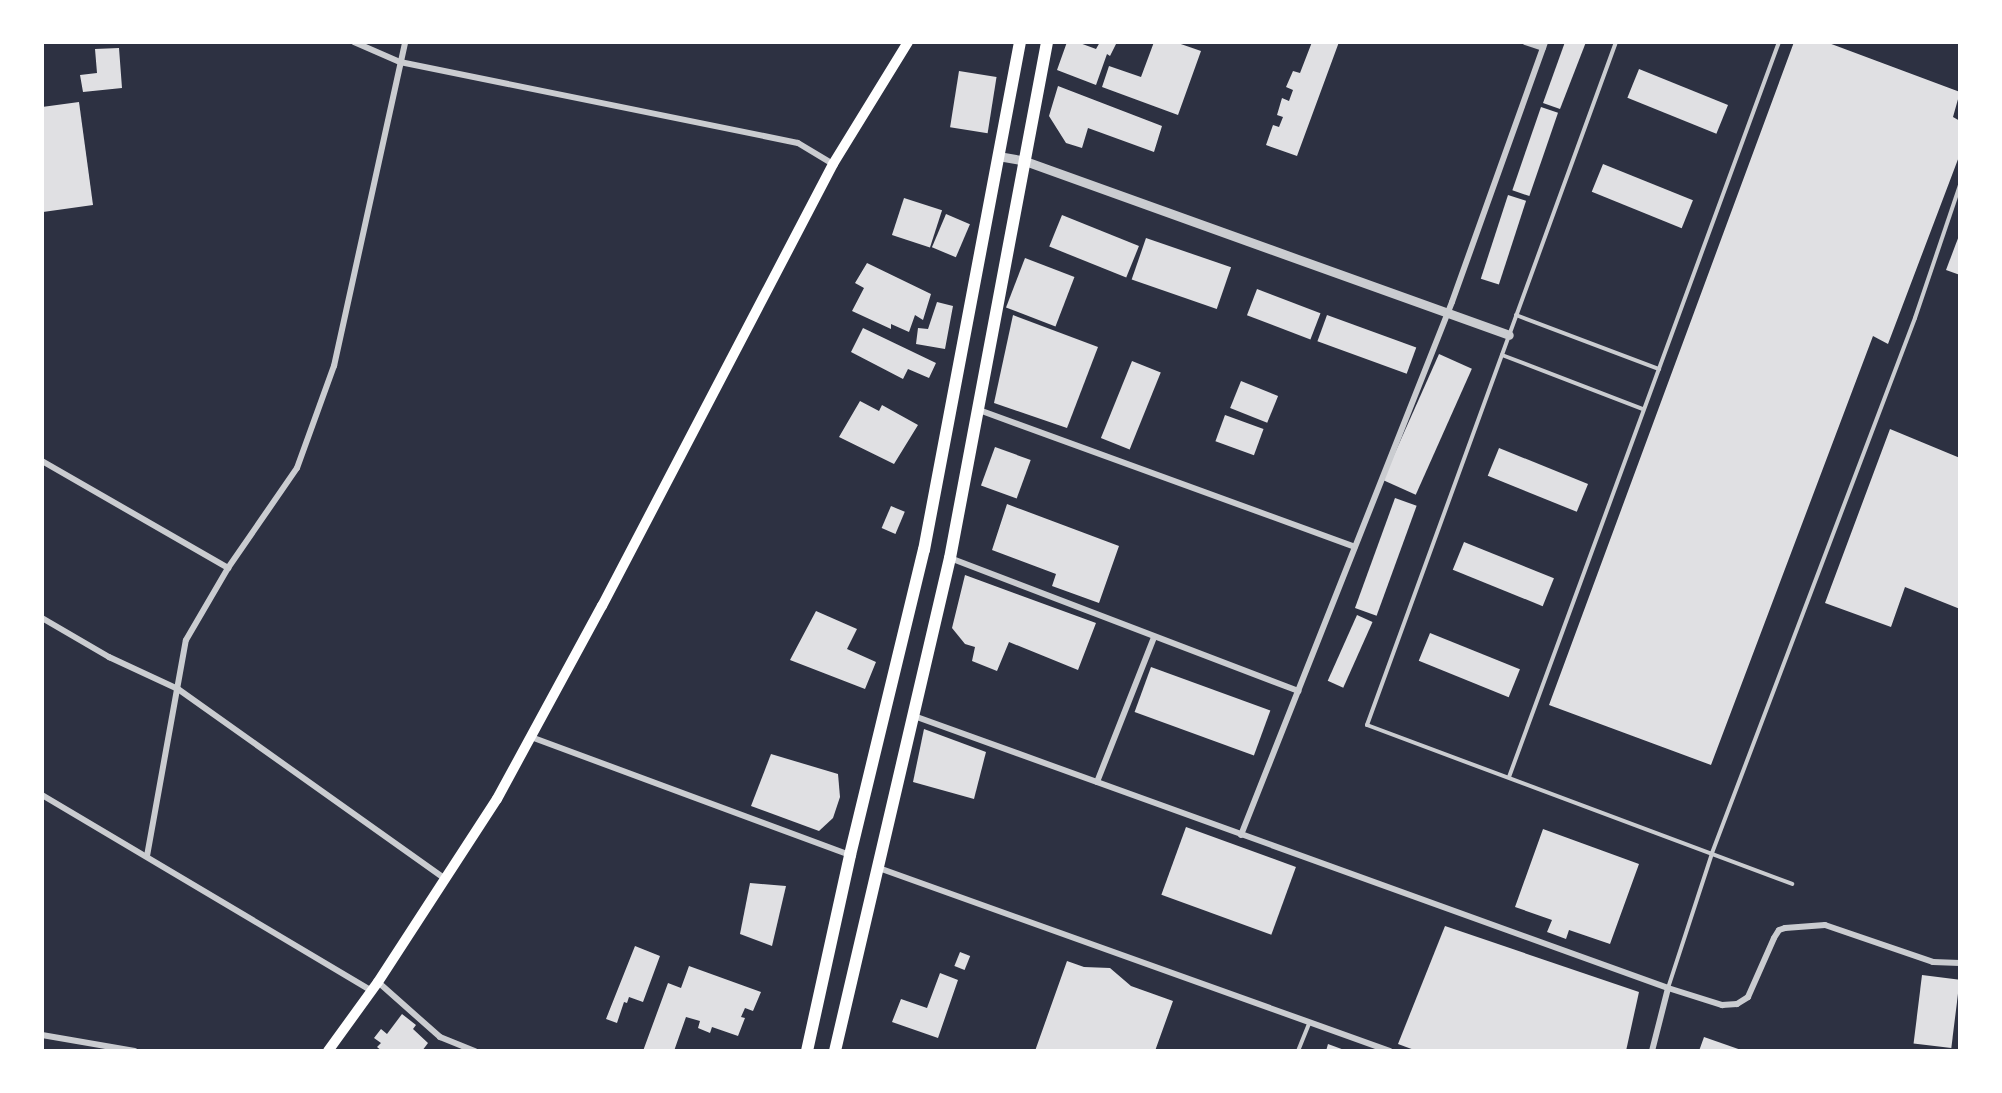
<!DOCTYPE html>
<style>
body{margin:0}
#map{position:relative;width:2002px;height:1093px;overflow:hidden;background:#2d3142;font-family:Mulish,sans-serif}
div>[style]{position:absolute}
.building>*{inset:0;background:#e0e0e3;transform-origin:0 0}
.service>*{height:4px;margin:-2px;padding:0 2px;transform-origin:2px;border-radius:2px;background:#caccd0}
.minor>*{height:6px;margin:-3px;padding:0 3px;transform-origin:3px;border-radius:3px;background:#caccd0}
.tertiary>*{height:9px;margin:-4.5px;padding:0 4.5px;transform-origin:4.5px;border-radius:4.5px;background:#caccd0}
.secondary>*{height:10px;margin:-5px;padding:0 5px;transform-origin:5px;border-radius:5px;background:#fff}
.trunk>*{height:12px;margin:-6px;padding:0 6px;transform-origin:6px;border-radius:6px;background:#fff}
span{translate:-50% -50%;white-space:nowrap;text-align:center;line-height:1.15;-webkit-text-stroke:6px #fff;paint-order:stroke}
.frame{position:absolute;inset:0;border:44px solid #fff;pointer-events:none}
</style>
<div id="map">
<div class="building">
<div style="clip-path:polygon(1067px 42px,1077px 42px,1096px 49px,1100px 42px,1117px 42px,1110px 56px,1107px 54px,1096px 85px,1057px 70px)"></div>
<div style="clip-path:polygon(1154px 42px,1175px 42px,1201px 51px,1178px 115px,1102px 87px,1109px 66px,1141px 77px)"></div>
<div style="clip-path:polygon(1312px 42px,1339px 42px,1297px 156px,1266px 145px,1273px 125px,1279px 127px,1283px 117px,1277px 115px,1282px 98px,1289px 101px,1293px 90px,1286px 87px,1293px 71px,1300px 73px)"></div>
<div style="clip-path:polygon(1565px 42px,1586px 42px,1560px 109px,1543px 103px)"></div>
<div style="clip-path:polygon(1794px 42px,1826px 42px,1960px 92px,1953px 117px,1960px 121px,1960px 154px,1888px 344px,1873px 336px,1711px 765px,1549px 705px)"></div>
<div style="clip-path:polygon(119px 48px,122px 88px,83px 92px,80px 75px,97px 73px,95px 49px)"></div>
<div style="left:1639px;top:69px;width:96px;height:31px;rotate:22deg"></div>
<div style="left:959px;top:71px;width:38px;height:57px;rotate:9deg"></div>
<div style="clip-path:polygon(1058px 86px,1162px 126px,1154px 152px,1088px 128px,1082px 148px,1066px 143px,1049px 116px)"></div>
<div style="clip-path:polygon(79px 102px,93px 205px,43px 212px,42px 107px)"></div>
<div style="left:1541px;top:107px;width:18px;height:88px;rotate:19deg"></div>
<div style="left:1603px;top:164px;width:97px;height:30px;rotate:22deg"></div>
<div style="left:1508px;top:195px;width:19px;height:88px;rotate:18deg"></div>
<div style="left:904px;top:198px;width:40px;height:39px;rotate:18deg"></div>
<div style="left:946px;top:214px;width:26px;height:36px;rotate:23deg"></div>
<div style="left:1062px;top:215px;width:83px;height:34px;rotate:22deg"></div>
<div style="clip-path:polygon(1960px 233px,1960px 275px,1946px 270px)"></div>
<div style="left:1146px;top:238px;width:90px;height:44px;rotate:19deg"></div>
<div style="left:1025px;top:258px;width:53px;height:53px;rotate:21deg"></div>
<div style="clip-path:polygon(867px 263px,931px 294px,923px 320px,915px 315px,909px 332px,891px 324px,891px 329px,852px 311px,864px 288px,855px 283px)"></div>
<div style="left:1257px;top:289px;width:68px;height:28px;rotate:21deg"></div>
<div style="clip-path:polygon(937px 302px,953px 306px,945px 349px,916px 344px,918px 328px,928px 329px)"></div>
<div style="clip-path:polygon(1013px 315px,1098px 347px,1067px 428px,994px 403px)"></div>
<div style="left:1327px;top:315px;width:95px;height:28px;rotate:20deg"></div>
<div style="clip-path:polygon(863px 328px,936px 363px,929px 378px,908px 369px,903px 379px,851px 352px)"></div>
<div style="left:1439px;top:354px;width:36px;height:138px;rotate:24deg"></div>
<div style="left:1132px;top:361px;width:31px;height:83px;rotate:22deg"></div>
<div style="left:1241px;top:381px;width:40px;height:29px;rotate:22deg"></div>
<div style="clip-path:polygon(860px 401px,879px 411px,882px 405px,918px 425px,894px 464px,839px 437px)"></div>
<div style="left:1225px;top:415px;width:41px;height:28px;rotate:20deg"></div>
<div style="clip-path:polygon(1890px 429px,1960px 458px,1960px 609px,1905px 587px,1891px 627px,1825px 603px)"></div>
<div style="left:995px;top:447px;width:38px;height:41px;rotate:20deg"></div>
<div style="left:1499px;top:448px;width:96px;height:30px;rotate:22deg"></div>
<div style="left:1395px;top:498px;width:23px;height:117px;rotate:20deg"></div>
<div style="clip-path:polygon(1007px 504px,1119px 546px,1099px 603px,1052px 586px,1056px 574px,992px 550px)"></div>
<div style="left:891px;top:506px;width:15px;height:24px;rotate:23deg"></div>
<div style="left:1464px;top:542px;width:97px;height:30px;rotate:22deg"></div>
<div style="clip-path:polygon(965px 575px,1096px 623px,1078px 670px,1009px 642px,997px 671px,972px 661px,975px 647px,965px 644px,952px 628px)"></div>
<div style="clip-path:polygon(816px 611px,857px 629px,847px 649px,876px 662px,865px 689px,790px 660px)"></div>
<div style="left:1357px;top:615px;width:17px;height:72px;rotate:24deg"></div>
<div style="left:1430px;top:633px;width:97px;height:30px;rotate:22deg"></div>
<div style="left:1151px;top:667px;width:127px;height:48px;rotate:20deg"></div>
<div style="clip-path:polygon(924px 729px,986px 752px,974px 799px,913px 782px)"></div>
<div style="clip-path:polygon(771px 754px,838px 774px,840px 797px,833px 818px,819px 831px,751px 806px)"></div>
<div style="left:1186px;top:827px;width:117px;height:72px;rotate:20deg"></div>
<div style="clip-path:polygon(1543px 829px,1639px 864px,1610px 944px,1569px 930px,1566px 939px,1547px 932px,1552px 920px,1515px 907px)"></div>
<div style="clip-path:polygon(750px 883px,786px 886px,772px 946px,740px 934px)"></div>
<div style="clip-path:polygon(1445px 926px,1639px 992px,1626px 1051px,1417px 1051px,1398px 1044px)"></div>
<div style="clip-path:polygon(635px 946px,660px 956px,643px 1002px,629px 997px,627px 1003px,624px 1002px,617px 1023px,606px 1019px)"></div>
<div style="left:960px;top:952px;width:11px;height:15px;rotate:22deg"></div>
<div style="clip-path:polygon(1067px 961px,1084px 967px,1110px 968px,1131px 986px,1173px 1001px,1155px 1051px,1035px 1051px)"></div>
<div style="clip-path:polygon(689px 966px,761px 992px,753px 1011px,745px 1008px,741px 1017px,745px 1018px,738px 1036px,712px 1027px,710px 1033px,698px 1028px,700px 1021px,686px 1017px,674px 1051px,643px 1051px,668px 983px,681px 988px)"></div>
<div style="clip-path:polygon(940px 973px,958px 980px,938px 1038px,892px 1022px,901px 999px,927px 1008px)"></div>
<div style="left:1922px;top:975px;width:38px;height:69px;rotate:7deg"></div>
<div style="clip-path:polygon(402px 1014px,416px 1025px,413px 1029px,428px 1043px,422px 1051px,382px 1051px,377px 1047px,381px 1043px,374px 1038px,381px 1029px,387px 1034px)"></div>
<div style="clip-path:polygon(1704px 1037px,1744px 1051px,1699px 1051px)"></div>
<div style="clip-path:polygon(1328px 1044px,1347px 1051px,1326px 1051px)"></div>
</div>
<div class="service">
<div style="left:1616px;top:42px;width:727px;rotate:110.03deg"></div>
<div style="left:1367px;top:725px;width:454px;rotate:20.5deg"></div>
<div style="left:1516px;top:315px;width:153px;rotate:20.7deg"></div>
<div style="left:1502px;top:355px;width:151px;rotate:21deg"></div>
<div style="left:1509px;top:777px;width:783px;rotate:-69.83deg"></div>
<div style="left:1668px;top:988px;width:142px;rotate:-71.9deg"></div>
<div style="left:1712px;top:853px;width:572px;rotate:-69.22deg"></div>
<div style="left:1915px;top:318px;width:140px;rotate:-71.3deg"></div>
<div style="left:1298px;top:1051px;width:31px;rotate:-68deg"></div>
</div>
<div class="minor">
<div style="left:354px;top:42px;width:50px;rotate:23.5deg"></div>
<div style="left:400px;top:62px;width:406px;rotate:11.5deg"></div>
<div style="left:798px;top:143px;width:41px;rotate:31deg"></div>
<div style="left:1525px;top:42px;width:19px;rotate:18deg"></div>
<div style="left:979px;top:410px;width:400px;rotate:20deg"></div>
<div style="left:42px;top:461px;width:215px;rotate:29.9deg"></div>
<div style="left:950px;top:558px;width:373px;rotate:20.9deg"></div>
<div style="left:42px;top:618px;width:78px;rotate:30.2deg"></div>
<div style="left:109px;top:657px;width:76px;rotate:24.9deg"></div>
<div style="left:178px;top:689px;width:328px;rotate:35.4deg"></div>
<div style="left:914px;top:716px;width:802px;rotate:19.84deg"></div>
<div style="left:1668px;top:988px;width:57px;rotate:17.5deg"></div>
<div style="left:1722px;top:1005px;width:15px;rotate:-4deg"></div>
<div style="left:1737px;top:1004px;width:13px;rotate:-32deg"></div>
<div style="left:1748px;top:997px;width:64px;rotate:-66.2deg"></div>
<div style="left:1774px;top:938px;width:9px;rotate:-58deg"></div>
<div style="left:1779px;top:930px;width:6px;rotate:-18deg"></div>
<div style="left:1785px;top:928px;width:40px;rotate:-4.3deg"></div>
<div style="left:1825px;top:925px;width:114px;rotate:18.9deg"></div>
<div style="left:1933px;top:962px;width:27px;rotate:2deg"></div>
<div style="left:531px;top:737px;width:340px;rotate:20.3deg"></div>
<div style="left:1097px;top:782px;width:156px;rotate:-68.5deg"></div>
<div style="left:42px;top:795px;width:384px;rotate:30.7deg"></div>
<div style="left:1241px;top:835px;width:573px;rotate:-68.4deg"></div>
<div style="left:1452px;top:302px;width:276px;rotate:-70.3deg"></div>
<div style="left:147px;top:856px;width:219px;rotate:-79.8deg"></div>
<div style="left:186px;top:640px;width:83px;rotate:-59.7deg"></div>
<div style="left:228px;top:568px;width:121px;rotate:-55.4deg"></div>
<div style="left:297px;top:468px;width:109px;rotate:-70.1deg"></div>
<div style="left:334px;top:366px;width:332px;rotate:-77.6deg"></div>
<div style="left:876px;top:867px;width:546px;rotate:19.7deg"></div>
<div style="left:378px;top:982px;width:83px;rotate:41.6deg"></div>
<div style="left:440px;top:1037px;width:38px;rotate:22deg"></div>
<div style="left:42px;top:1035px;width:94px;rotate:9.8deg"></div>
<div style="left:1652px;top:1051px;width:65px;rotate:-75.7deg"></div>
</div>
<div class="tertiary">
<div style="left:998px;top:156px;width:27px;rotate:10deg"></div>
<div style="left:1025px;top:161px;width:514px;rotate:19.77deg"></div>
</div>
<div class="secondary">
<div style="left:328px;top:1051px;width:85px;rotate:-54.1deg"></div>
<div style="left:378px;top:982px;width:218px;rotate:-57deg"></div>
<div style="left:497px;top:799px;width:220px;rotate:-61.5deg"></div>
<div style="left:602px;top:606px;width:499px;rotate:-62.4deg"></div>
<div style="left:833px;top:164px;width:143px;rotate:-58.4deg"></div>
</div>
<div class="trunk">
<div style="left:807px;top:1051px;width:201px;rotate:-77.6deg"></div>
<div style="left:850px;top:855px;width:314px;rotate:-76.4deg"></div>
<div style="left:924px;top:550px;width:517px;rotate:-79.3deg"></div>
<div style="left:835px;top:1051px;width:506px;rotate:-76.87deg"></div>
<div style="left:950px;top:558px;width:525px;rotate:-79.35deg"></div>
</div>
<div class="frame"></div>
</div>
